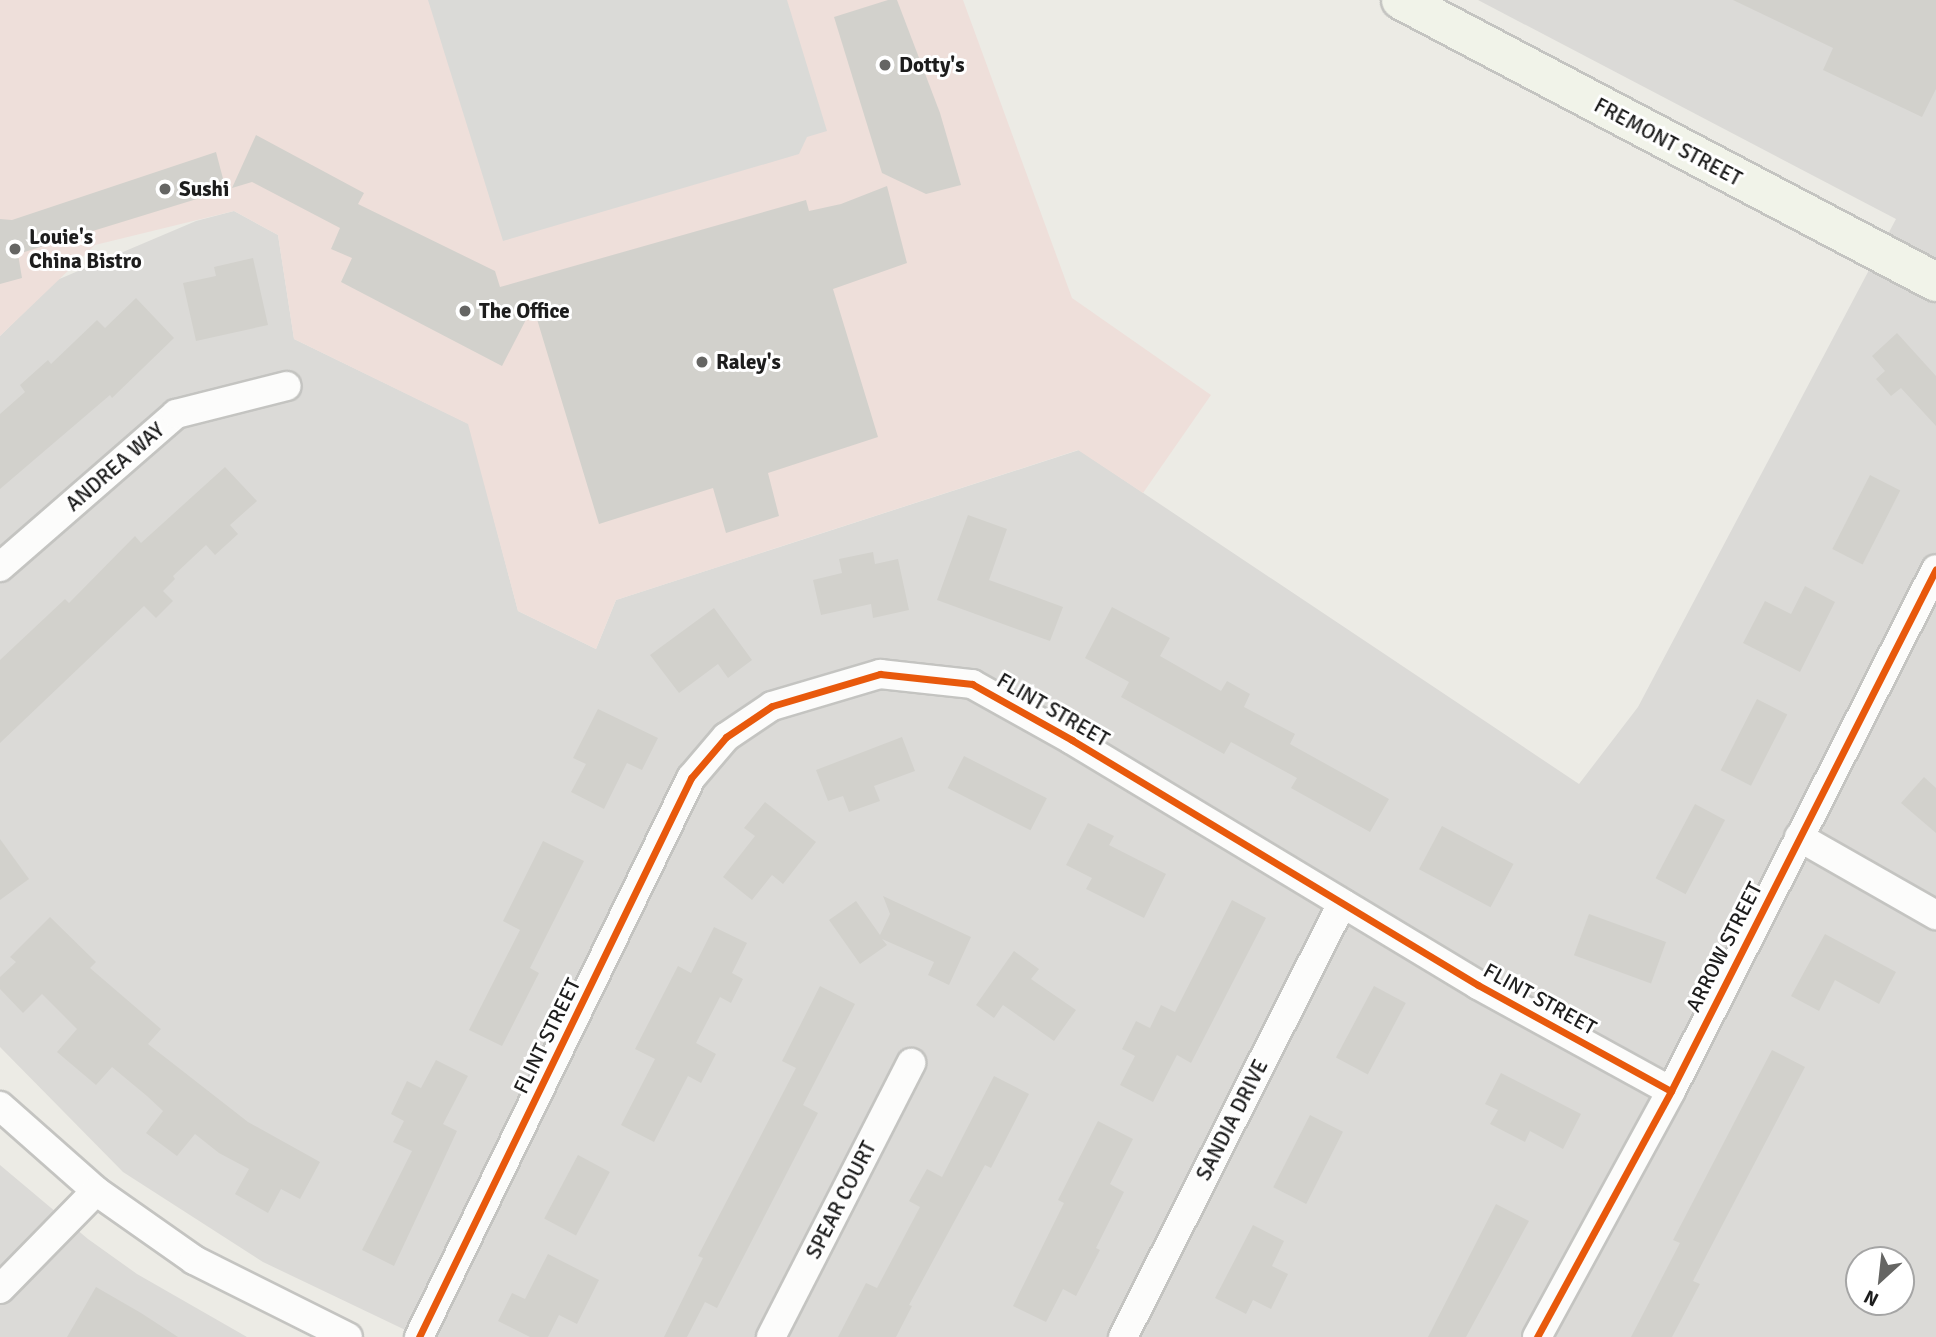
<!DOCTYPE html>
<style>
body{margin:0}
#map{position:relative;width:1936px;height:1337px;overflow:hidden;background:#ecebe5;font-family:Signika,sans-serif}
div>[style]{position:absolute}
.residential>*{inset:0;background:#dbdad7}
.commercial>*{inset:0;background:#eedfda}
.parking>*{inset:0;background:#dadad7}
.building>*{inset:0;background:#d2d1cc;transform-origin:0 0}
.roads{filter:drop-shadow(2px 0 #c4c4c1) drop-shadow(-2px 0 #c4c4c1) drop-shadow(0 2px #c4c4c1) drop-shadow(0 -2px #c4c4c1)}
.street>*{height:28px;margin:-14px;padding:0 14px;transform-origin:14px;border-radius:14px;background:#fcfcfb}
.secondary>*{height:38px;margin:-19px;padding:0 19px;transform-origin:19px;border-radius:19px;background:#f1f3e9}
.cycleway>*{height:7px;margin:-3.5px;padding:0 3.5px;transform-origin:3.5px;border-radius:3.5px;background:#e8590c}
.dots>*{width:19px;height:19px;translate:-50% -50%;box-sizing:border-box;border:4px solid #fff;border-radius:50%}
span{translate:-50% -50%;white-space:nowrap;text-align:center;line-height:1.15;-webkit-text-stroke:6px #fff;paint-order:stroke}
.poi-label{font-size:21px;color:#1d1d1d;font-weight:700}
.left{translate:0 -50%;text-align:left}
.street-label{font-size:21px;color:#1d1d1d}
.north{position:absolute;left:1845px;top:1246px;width:70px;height:70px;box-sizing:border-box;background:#fff;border:2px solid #a5a5a5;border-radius:50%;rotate:207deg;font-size:19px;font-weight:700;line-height:28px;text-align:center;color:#1d1d1d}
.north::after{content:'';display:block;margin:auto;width:24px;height:32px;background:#656563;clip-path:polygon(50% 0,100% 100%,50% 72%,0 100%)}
</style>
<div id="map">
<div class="residential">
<div style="clip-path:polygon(evenodd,1478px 0,1936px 0,1936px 1337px,420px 1337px,263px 1262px,123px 1172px,0 1047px,0 336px,57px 280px,196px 221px,234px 211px,278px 235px,294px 339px,469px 424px,518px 611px,596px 649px,616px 600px,1079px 450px,1579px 784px,1638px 707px,1896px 219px,1478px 0,1859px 1260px,1901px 1260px,1901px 1302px,1859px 1302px,1859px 1260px)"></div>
<div style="clip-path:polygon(0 1165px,88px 1239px,137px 1274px,247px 1337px,0 1337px)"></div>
</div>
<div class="commercial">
<div style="clip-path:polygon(0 0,963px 0,1072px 298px,1211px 395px,1143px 493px,1078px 450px,616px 600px,596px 649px,518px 611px,468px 424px,294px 339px,278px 235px,234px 211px,95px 245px,0 336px)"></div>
</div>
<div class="parking">
<div style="clip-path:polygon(428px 0,787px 0,827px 131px,807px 137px,799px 154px,503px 241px)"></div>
</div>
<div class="building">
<div style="clip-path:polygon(888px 0,897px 0,940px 113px,961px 185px,926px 194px,882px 173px,834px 17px)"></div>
<div style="clip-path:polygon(1733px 0,1936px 0,1936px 89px,1922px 117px,1823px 70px,1833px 48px)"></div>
<div style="clip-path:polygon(256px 135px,364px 193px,358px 204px,495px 271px,500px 287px,806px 200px,809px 211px,841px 204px,887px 186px,907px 263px,833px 289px,878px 437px,768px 473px,779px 516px,726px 533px,713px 488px,599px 524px,533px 306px,502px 366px,341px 282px,352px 258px,331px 249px,340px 228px,252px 182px,232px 188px)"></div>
<div style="clip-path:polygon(216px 152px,226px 190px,18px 254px,22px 278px,0 284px,0 219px,12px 220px)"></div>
<div style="clip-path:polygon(253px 258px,268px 325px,196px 341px,183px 283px,216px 276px,214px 267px)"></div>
<div style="clip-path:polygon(136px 298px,174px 338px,112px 398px,110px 395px,0 489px,0 414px,25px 392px,20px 385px,48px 360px,51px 364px,97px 320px,105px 328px)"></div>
<div style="clip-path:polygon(1897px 333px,1936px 376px,1936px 426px,1901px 388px,1891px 396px,1876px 379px,1885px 371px,1872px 356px)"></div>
<div style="clip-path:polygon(225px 467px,257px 501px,230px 525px,238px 534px,215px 555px,206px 545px,173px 576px,175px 579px,163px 591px,173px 601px,156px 618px,144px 606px,0 743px,0 660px,65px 599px,69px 603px,135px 536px,141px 543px)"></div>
<div style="left:1870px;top:475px;width:34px;height:83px;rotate:27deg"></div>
<div style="clip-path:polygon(968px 515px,1007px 529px,989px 580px,1063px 607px,1050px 641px,937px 600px)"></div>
<div style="clip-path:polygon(873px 552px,875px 564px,898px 559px,909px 610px,873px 618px,871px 604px,821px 615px,813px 580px,842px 573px,839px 559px)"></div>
<div style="clip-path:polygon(1805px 586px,1835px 602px,1800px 672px,1743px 643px,1765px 601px,1791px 614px)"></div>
<div style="clip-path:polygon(1112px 607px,1170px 638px,1160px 656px,1221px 691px,1227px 681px,1250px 694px,1244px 707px,1295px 734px,1290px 744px,1389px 799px,1370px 832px,1291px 788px,1297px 778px,1231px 742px,1224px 754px,1121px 697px,1129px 682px,1085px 658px)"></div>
<div style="clip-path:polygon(714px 608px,752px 660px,728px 678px,718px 664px,679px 693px,650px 655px)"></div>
<div style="left:1757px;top:699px;width:34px;height:80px;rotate:27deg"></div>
<div style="clip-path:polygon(598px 709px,658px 738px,642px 770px,627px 763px,604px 809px,571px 792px,586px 764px,573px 758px)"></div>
<div style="clip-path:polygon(902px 737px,915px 771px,874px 786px,880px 801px,849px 812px,843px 796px,828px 801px,816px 770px)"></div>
<div style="left:964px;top:756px;width:93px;height:36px;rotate:27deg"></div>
<div style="clip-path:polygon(1924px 777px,1936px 788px,1936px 833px,1901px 803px)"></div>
<div style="clip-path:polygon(765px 802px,816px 842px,783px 884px,772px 875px,752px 900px,723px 877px,755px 836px,744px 828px)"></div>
<div style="left:1695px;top:804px;width:34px;height:84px;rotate:28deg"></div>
<div style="clip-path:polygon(1088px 823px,1114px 836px,1109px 845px,1166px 874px,1144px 918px,1086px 889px,1092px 878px,1066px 865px)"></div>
<div style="left:1442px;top:826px;width:81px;height:49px;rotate:28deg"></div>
<div style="clip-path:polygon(0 839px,29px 879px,0 900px)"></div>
<div style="clip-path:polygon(543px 841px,584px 861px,530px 968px,539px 973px,502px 1046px,469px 1030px,520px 930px,503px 921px)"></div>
<div style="clip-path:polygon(883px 896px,971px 937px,949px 985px,928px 975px,934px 962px,882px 939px,887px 945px,860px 964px,829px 920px,856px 901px,880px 935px,890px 914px)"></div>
<div style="clip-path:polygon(1232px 900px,1266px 918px,1191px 1063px,1177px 1055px,1153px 1102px,1120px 1085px,1135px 1056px,1122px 1049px,1136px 1021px,1150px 1028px,1161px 1005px,1175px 1012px)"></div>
<div style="left:1589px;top:914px;width:82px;height:44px;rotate:20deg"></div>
<div style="clip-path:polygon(50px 917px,96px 962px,90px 968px,161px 1029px,148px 1044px,248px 1122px,320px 1162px,300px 1199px,281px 1189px,268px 1213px,235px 1194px,249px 1169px,219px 1153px,195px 1134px,177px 1156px,146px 1133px,163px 1111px,147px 1096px,112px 1067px,96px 1085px,57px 1052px,77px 1029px,42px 994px,23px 1013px,0 989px,0 977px,16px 962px,10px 957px)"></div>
<div style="clip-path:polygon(714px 927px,747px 943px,732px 973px,743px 979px,731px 1003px,720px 997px,696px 1043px,716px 1054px,701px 1083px,688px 1076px,654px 1142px,621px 1125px,655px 1059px,635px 1049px,678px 966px,691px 973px)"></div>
<div style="clip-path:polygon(1825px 934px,1896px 972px,1879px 1004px,1835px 980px,1819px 1011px,1791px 996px)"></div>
<div style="clip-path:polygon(1014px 951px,1039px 969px,1031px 979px,1076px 1010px,1054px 1041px,1003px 1005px,994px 1018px,976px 1005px)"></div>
<div style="clip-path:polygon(820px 986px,855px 1004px,803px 1105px,818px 1113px,717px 1308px,705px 1302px,687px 1337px,664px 1337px,703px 1258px,698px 1256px,796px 1068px,782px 1061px)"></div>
<div style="left:1374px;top:986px;width:36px;height:81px;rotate:28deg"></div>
<div style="clip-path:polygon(1772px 1050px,1805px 1067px,1693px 1281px,1700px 1284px,1672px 1337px,1631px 1337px,1680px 1243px,1673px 1240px)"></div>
<div style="clip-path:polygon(436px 1060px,468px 1076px,443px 1124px,457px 1131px,394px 1266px,362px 1250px,412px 1151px,393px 1142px,404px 1121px,391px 1114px,407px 1081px,421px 1088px)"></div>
<div style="clip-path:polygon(1501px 1073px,1581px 1114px,1563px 1149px,1530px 1131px,1525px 1142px,1490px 1124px,1498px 1110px,1485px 1104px)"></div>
<div style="clip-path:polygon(994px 1076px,1029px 1094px,991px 1168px,985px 1165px,909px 1305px,912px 1306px,896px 1337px,838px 1337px,866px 1283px,877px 1288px,920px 1207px,909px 1201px,927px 1169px,942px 1177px)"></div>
<div style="left:1310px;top:1115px;width:37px;height:81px;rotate:27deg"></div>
<div style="clip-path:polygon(1098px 1121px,1133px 1139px,1110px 1184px,1124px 1192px,1096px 1248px,1100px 1250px,1076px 1296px,1063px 1289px,1046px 1322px,1013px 1306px,1064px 1203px,1058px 1200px)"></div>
<div style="left:578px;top:1155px;width:36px;height:72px;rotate:28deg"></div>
<div style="clip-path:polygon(1496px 1204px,1529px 1221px,1466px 1337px,1428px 1337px)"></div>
<div style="clip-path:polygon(1253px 1225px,1284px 1241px,1272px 1266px,1288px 1274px,1271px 1309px,1253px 1300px,1246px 1314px,1215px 1298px)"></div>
<div style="clip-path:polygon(548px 1254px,599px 1280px,577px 1324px,559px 1315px,548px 1337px,530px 1337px,498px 1321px,512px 1293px,525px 1299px)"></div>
<div style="clip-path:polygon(96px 1287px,141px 1313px,178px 1337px,67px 1337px)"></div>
</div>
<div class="roads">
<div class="street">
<div style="left:0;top:567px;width:233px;rotate:-41deg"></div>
<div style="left:176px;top:414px;width:114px;rotate:-14.2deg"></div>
<div style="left:1799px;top:837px;width:158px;rotate:29.7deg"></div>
<div style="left:0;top:1106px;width:128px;rotate:41.5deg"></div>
<div style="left:96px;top:1191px;width:120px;rotate:35.1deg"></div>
<div style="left:194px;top:1260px;width:172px;rotate:26.6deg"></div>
<div style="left:0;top:1289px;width:137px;rotate:-45.6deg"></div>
<div style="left:419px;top:1337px;width:622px;rotate:-64.05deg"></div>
<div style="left:691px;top:778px;width:54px;rotate:-49.5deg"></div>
<div style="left:726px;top:737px;width:55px;rotate:-34deg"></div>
<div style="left:772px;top:706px;width:113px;rotate:-16.5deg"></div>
<div style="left:880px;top:674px;width:93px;rotate:6.2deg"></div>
<div style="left:972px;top:684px;width:115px;rotate:29.2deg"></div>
<div style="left:1072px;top:740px;width:474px;rotate:31.1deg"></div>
<div style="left:1478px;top:985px;width:220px;rotate:28.8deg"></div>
<div style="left:771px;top:1337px;width:308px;rotate:-62.9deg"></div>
<div style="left:1123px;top:1337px;width:486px;rotate:-63.2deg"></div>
<div style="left:1537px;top:1337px;width:280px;rotate:-61.4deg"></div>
<div style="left:1671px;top:1091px;width:585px;rotate:-63.08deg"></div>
</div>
<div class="secondary">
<div style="left:1401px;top:0;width:605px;rotate:27.79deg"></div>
</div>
</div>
<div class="cycleway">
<div style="left:419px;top:1337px;width:622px;rotate:-64.05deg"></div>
<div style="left:691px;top:778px;width:54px;rotate:-49.5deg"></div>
<div style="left:726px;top:737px;width:55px;rotate:-34deg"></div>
<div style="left:772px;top:706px;width:113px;rotate:-16.5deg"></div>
<div style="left:880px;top:674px;width:93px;rotate:6.2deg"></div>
<div style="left:972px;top:684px;width:115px;rotate:29.2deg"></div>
<div style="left:1072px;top:740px;width:474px;rotate:31.1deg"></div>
<div style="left:1478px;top:985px;width:220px;rotate:28.8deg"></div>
<div style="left:1537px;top:1337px;width:280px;rotate:-61.4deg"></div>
<div style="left:1671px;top:1091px;width:585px;rotate:-63.08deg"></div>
</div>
<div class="dots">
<div style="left:885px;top:65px;background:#656563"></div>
<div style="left:165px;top:189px;background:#656563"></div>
<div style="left:15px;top:249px;background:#656563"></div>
<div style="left:465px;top:311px;background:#656563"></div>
<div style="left:702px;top:362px;background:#656563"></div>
</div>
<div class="poi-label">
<span class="left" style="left:899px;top:65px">Dotty's</span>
<span class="left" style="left:179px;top:189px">Sushi</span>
<span class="left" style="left:29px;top:249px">Louie's<br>China Bistro</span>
<span class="left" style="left:479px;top:311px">The Office</span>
<span class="left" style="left:716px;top:362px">Raley's</span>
</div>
<div class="street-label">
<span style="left:1668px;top:142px;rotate:28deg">FREMONT STREET</span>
<span style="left:115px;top:467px;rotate:-41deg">ANDREA WAY</span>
<span style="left:1053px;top:710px;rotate:30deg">FLINT STREET</span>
<span style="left:1724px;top:947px;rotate:-63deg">ARROW STREET</span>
<span style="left:1540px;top:999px;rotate:29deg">FLINT STREET</span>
<span style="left:547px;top:1036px;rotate:-64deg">FLINT STREET</span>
<span style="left:1232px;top:1120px;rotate:-63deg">SANDIA DRIVE</span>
<span style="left:841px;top:1200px;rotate:-63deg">SPEAR COURT</span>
</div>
<div class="north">N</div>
</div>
